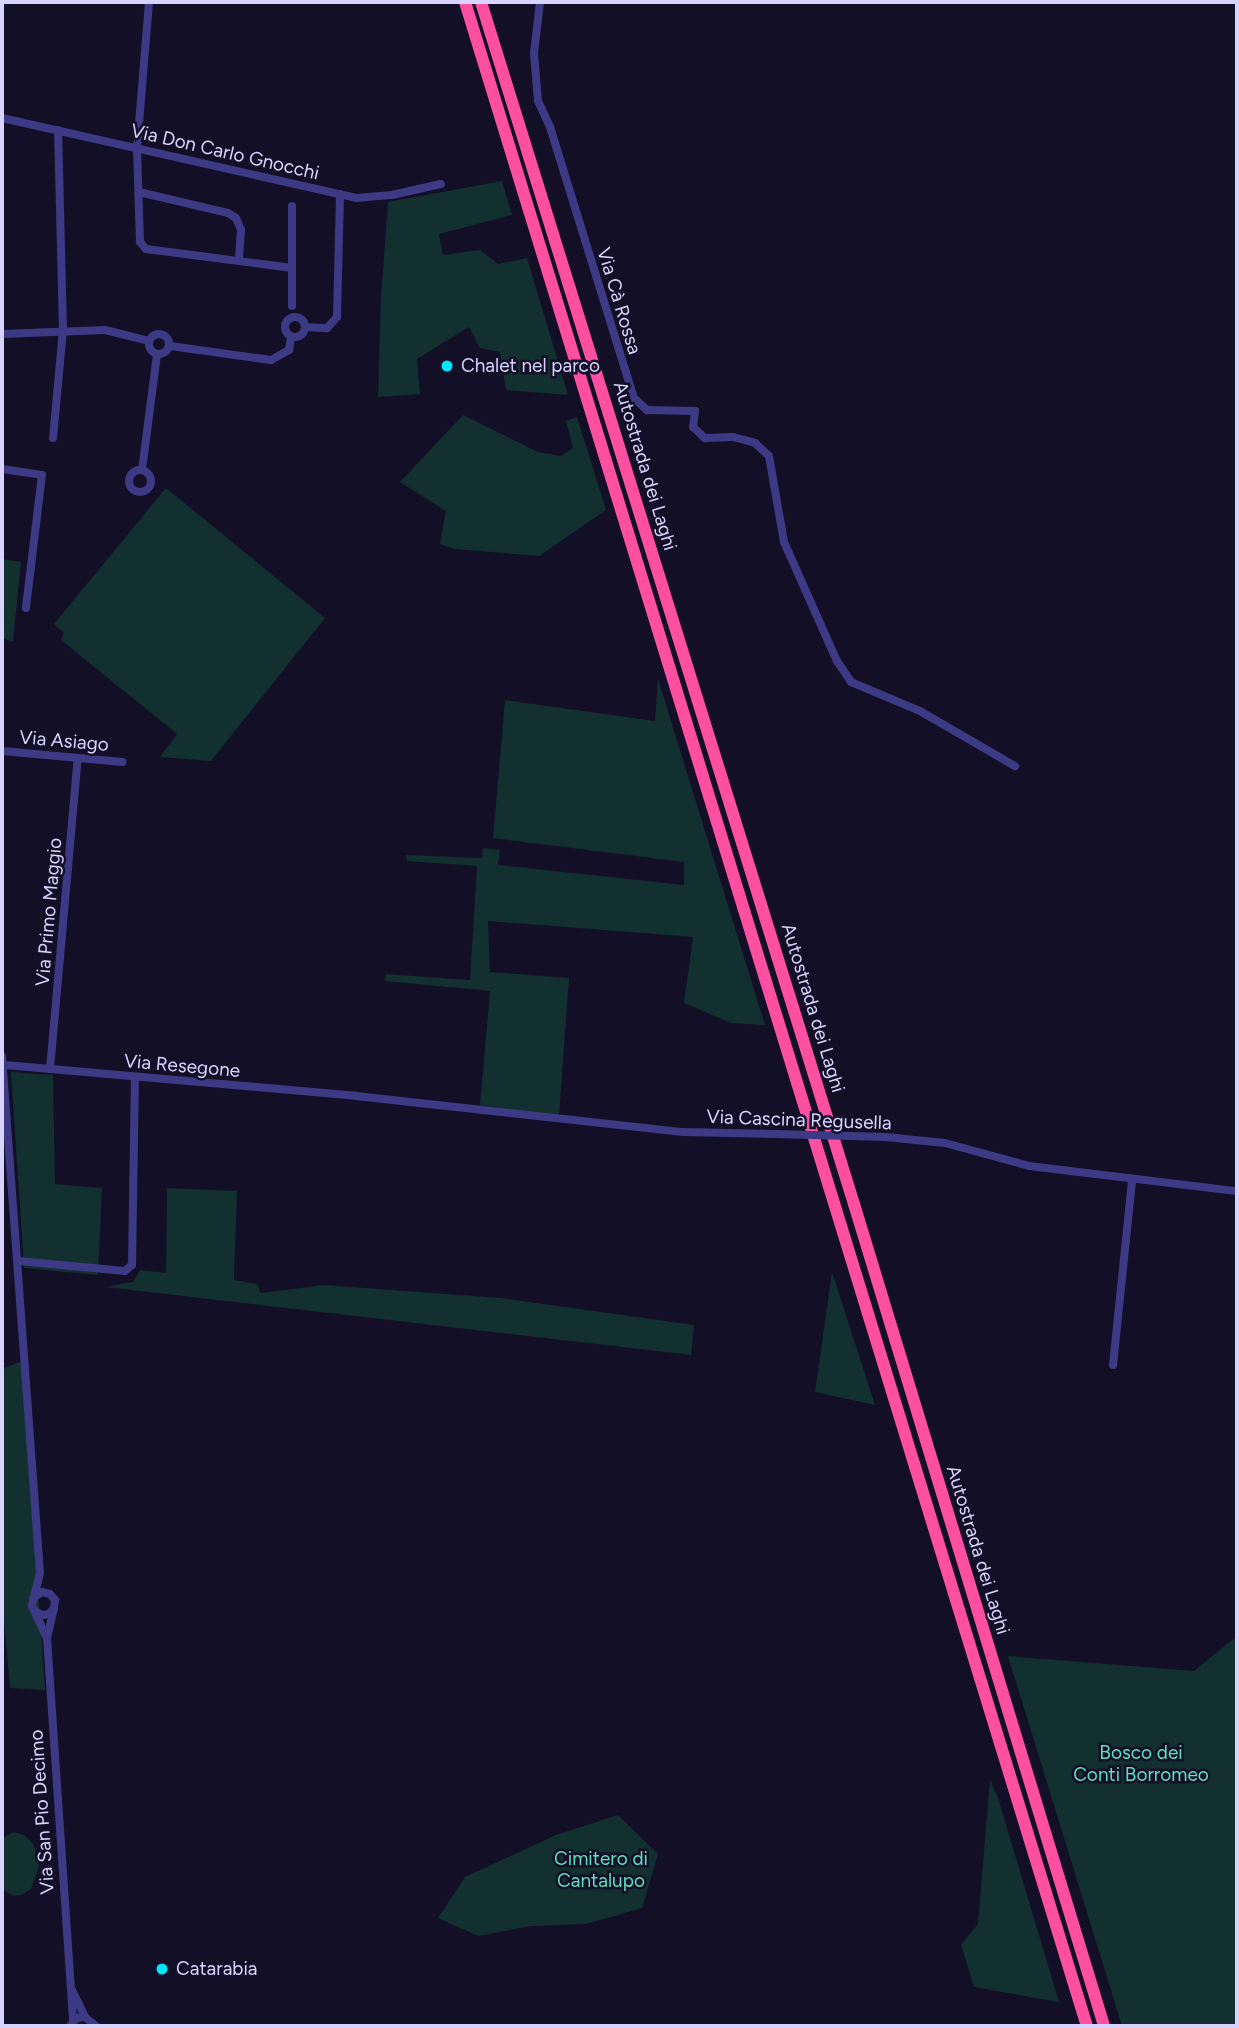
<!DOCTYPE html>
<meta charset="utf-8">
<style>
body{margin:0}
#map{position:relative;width:1239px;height:2028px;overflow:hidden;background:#130f26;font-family:Figtree,sans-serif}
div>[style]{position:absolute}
.green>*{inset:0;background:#12302f}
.minor>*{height:8px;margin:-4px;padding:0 4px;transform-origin:4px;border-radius:4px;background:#3d3a85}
.minor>.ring{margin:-4px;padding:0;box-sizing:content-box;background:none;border:8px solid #3d3a85;border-radius:50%}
.highway>*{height:12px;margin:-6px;padding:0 6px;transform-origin:6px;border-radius:6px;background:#ff4fa3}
.minor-bridge>*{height:8px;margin:-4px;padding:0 4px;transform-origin:4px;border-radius:4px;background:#3d3a85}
.dots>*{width:19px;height:19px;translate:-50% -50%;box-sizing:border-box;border:4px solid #130f26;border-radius:50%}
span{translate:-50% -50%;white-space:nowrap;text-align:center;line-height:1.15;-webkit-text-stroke:5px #130f26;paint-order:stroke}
.street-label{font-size:19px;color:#d9d4ff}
.poi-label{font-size:19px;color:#d9d4ff}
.left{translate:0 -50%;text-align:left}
.park-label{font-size:19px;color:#5fe0c0}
.frame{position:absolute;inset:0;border:4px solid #d9d4ff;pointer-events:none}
</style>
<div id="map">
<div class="green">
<div style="clip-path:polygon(502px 181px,512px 215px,439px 234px,443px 255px,480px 250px,498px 264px,527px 258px,568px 395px,506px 390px,500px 352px,480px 348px,469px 327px,417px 359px,420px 394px,378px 397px,381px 298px,388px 202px)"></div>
<div style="clip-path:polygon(463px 415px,538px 452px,561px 456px,573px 448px,566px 421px,577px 417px,606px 510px,539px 556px,455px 549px,440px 544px,446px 511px,400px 482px)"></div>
<div style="clip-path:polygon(166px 488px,325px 618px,211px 761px,160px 757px,177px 734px,61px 640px,64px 633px,54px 624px)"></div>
<div style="clip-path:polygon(2px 559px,21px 562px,13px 642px,2px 638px)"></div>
<div style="clip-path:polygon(658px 679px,765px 1025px,731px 1023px,684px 1003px,693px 937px,488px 921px,490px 972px,569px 978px,559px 1117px,480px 1105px,490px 991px,385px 981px,386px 974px,470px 980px,477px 866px,407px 861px,406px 855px,482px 858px,483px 848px,500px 850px,498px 865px,684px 885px,684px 862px,493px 838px,505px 700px,655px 721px)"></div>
<div style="clip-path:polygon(11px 1072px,53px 1075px,55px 1184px,102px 1188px,98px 1275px,24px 1268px)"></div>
<div style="clip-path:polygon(167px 1188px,237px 1191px,234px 1280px,257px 1284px,261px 1293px,324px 1285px,501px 1298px,694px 1325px,691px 1355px,106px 1287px,133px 1282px,140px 1270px,166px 1273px)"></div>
<div style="clip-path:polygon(832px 1272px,875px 1405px,815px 1392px)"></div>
<div style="clip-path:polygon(22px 1361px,32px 1502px,45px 1690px,10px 1688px,2px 1600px,2px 1369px)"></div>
<div style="clip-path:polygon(1237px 1636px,1237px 2026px,1122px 2026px,1008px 1656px,1194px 1671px)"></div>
<div style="clip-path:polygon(990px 1779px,998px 1798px,1059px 2002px,974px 1987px,961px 1945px,978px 1924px)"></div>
<div style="clip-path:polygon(618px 1815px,658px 1854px,642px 1908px,586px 1924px,531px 1926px,478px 1936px,438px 1918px,465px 1877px,556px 1835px)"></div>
<div style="clip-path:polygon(14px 1832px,24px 1835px,34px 1845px,39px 1867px,31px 1889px,21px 1895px,13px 1896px,2px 1889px,2px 1838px)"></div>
</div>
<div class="minor">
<div style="left:149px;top:2px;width:146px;rotate:94.7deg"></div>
<div style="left:137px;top:148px;width:94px;rotate:88.2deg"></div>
<div style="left:140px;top:242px;width:9px;rotate:49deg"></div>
<div style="left:146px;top:249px;width:147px;rotate:7.4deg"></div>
<div style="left:540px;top:2px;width:51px;rotate:96.7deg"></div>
<div style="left:534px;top:53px;width:48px;rotate:85.2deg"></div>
<div style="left:538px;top:101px;width:29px;rotate:65deg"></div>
<div style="left:550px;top:127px;width:284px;rotate:72.8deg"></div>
<div style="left:634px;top:398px;width:18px;rotate:43deg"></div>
<div style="left:647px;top:410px;width:48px;rotate:1.2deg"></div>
<div style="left:695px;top:411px;width:16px;rotate:97deg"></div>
<div style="left:693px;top:427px;width:16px;rotate:43deg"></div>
<div style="left:705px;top:438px;width:28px;rotate:-2deg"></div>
<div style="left:733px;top:437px;width:23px;rotate:15deg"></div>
<div style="left:755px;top:443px;width:19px;rotate:43deg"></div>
<div style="left:769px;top:456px;width:87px;rotate:80.1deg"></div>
<div style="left:784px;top:542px;width:130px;rotate:66deg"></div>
<div style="left:837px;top:661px;width:25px;rotate:56deg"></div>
<div style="left:851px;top:682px;width:75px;rotate:22.8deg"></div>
<div style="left:920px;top:711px;width:110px;rotate:30.1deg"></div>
<div style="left:2px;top:118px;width:363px;rotate:12.7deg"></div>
<div style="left:356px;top:198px;width:36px;rotate:-5deg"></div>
<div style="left:392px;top:195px;width:50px;rotate:-12.7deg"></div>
<div style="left:139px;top:192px;width:91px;rotate:13.3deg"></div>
<div style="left:228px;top:213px;width:9px;rotate:32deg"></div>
<div style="left:236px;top:218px;width:13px;rotate:67deg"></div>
<div style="left:241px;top:230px;width:31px;rotate:94deg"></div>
<div style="left:292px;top:206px;width:100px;rotate:90deg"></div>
<div class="ring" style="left:285px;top:317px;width:12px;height:12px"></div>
<div style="left:305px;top:327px;width:22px;rotate:3deg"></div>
<div style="left:327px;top:328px;width:15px;rotate:-48deg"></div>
<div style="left:337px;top:317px;width:123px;rotate:-88.6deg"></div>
<div class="ring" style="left:149px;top:334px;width:12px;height:12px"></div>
<div style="left:2px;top:334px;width:103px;rotate:-2.2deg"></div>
<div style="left:105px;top:330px;width:45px;rotate:14deg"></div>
<div style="left:170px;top:346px;width:102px;rotate:7.9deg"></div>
<div style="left:271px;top:360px;width:21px;rotate:-29deg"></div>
<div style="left:289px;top:350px;width:13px;rotate:-81deg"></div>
<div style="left:53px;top:438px;width:107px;rotate:-84.7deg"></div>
<div style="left:63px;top:331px;width:201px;rotate:-91.4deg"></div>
<div style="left:2px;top:469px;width:40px;rotate:8.5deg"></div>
<div style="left:42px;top:475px;width:134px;rotate:96.9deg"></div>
<div style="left:142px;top:470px;width:117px;rotate:-82.6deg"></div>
<div class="ring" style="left:129px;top:470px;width:14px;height:14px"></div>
<div style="left:2px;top:751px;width:121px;rotate:5.2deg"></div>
<div style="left:2px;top:1056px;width:518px;rotate:85.8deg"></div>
<div style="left:40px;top:1573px;width:34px;rotate:104deg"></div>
<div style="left:32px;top:1606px;width:35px;rotate:65deg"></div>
<div style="left:5px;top:1065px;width:352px;rotate:5deg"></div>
<div style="left:356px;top:1096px;width:329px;rotate:6.3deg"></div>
<div style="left:683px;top:1132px;width:93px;rotate:1.2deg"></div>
<div style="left:50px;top:1069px;width:312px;rotate:-84.9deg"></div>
<div style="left:886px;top:1137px;width:59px;rotate:5.8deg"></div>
<div style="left:945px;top:1143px;width:87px;rotate:15.3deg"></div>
<div style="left:1029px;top:1166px;width:209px;rotate:6.9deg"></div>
<div style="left:19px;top:1261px;width:106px;rotate:5.4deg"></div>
<div style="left:125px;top:1271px;width:9px;rotate:-41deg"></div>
<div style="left:132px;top:1265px;width:187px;rotate:-89.1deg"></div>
<div style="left:1113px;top:1365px;width:185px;rotate:-84.1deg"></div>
<div style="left:33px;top:1598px;width:11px;rotate:-34deg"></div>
<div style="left:42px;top:1592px;width:8px;rotate:14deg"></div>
<div style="left:50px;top:1594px;width:8px;rotate:50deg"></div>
<div style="left:55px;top:1600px;width:8px;rotate:97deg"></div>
<div style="left:54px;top:1608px;width:8px;rotate:130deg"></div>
<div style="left:49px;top:1614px;width:7px;rotate:172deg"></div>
<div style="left:42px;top:1615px;width:8px;rotate:-150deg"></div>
<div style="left:54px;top:1608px;width:31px;rotate:103deg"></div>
<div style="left:47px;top:1638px;width:384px;rotate:86.1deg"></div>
<div style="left:72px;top:1990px;width:30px;rotate:64deg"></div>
<div style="left:70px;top:2026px;width:11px;rotate:-49deg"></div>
<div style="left:77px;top:2018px;width:8px;rotate:-7deg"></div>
<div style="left:85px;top:2017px;width:14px;rotate:39deg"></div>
</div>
<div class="highway">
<div style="left:465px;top:2px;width:2117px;rotate:72.92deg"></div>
<div style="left:481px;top:2px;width:1259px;rotate:72.76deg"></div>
<div style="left:854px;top:1204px;width:859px;rotate:73.08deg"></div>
</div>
<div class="minor-bridge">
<div style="left:776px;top:1134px;width:110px;rotate:1.6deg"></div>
</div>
<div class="dots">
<div style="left:447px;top:366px;background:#00e5ff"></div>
<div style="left:162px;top:1969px;background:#00e5ff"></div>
</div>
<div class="street-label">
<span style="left:225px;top:152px;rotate:13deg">Via Don Carlo Gnocchi</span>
<span style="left:619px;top:301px;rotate:73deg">Via Cà Rossa</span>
<span style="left:645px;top:466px;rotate:73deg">Autostrada dei Laghi</span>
<span style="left:64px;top:741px;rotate:5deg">Via Asiago</span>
<span style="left:49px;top:912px;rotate:-85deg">Via Primo Maggio</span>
<span style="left:813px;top:1008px;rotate:73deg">Autostrada dei Laghi</span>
<span style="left:182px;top:1066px;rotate:5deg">Via Resegone</span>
<span style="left:799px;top:1120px;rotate:2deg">Via Cascina Regusella</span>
<span style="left:978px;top:1550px;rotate:73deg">Autostrada dei Laghi</span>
<span style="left:42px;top:1812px;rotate:-94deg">Via San Pio Decimo</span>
</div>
<div class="poi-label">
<span class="left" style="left:461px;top:366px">Chalet nel parco</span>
<span class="left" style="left:176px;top:1969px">Catarabia</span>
</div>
<div class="park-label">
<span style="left:1141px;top:1764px">Bosco dei<br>Conti Borromeo</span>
<span style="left:601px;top:1870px">Cimitero di<br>Cantalupo</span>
</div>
<div class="frame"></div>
</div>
